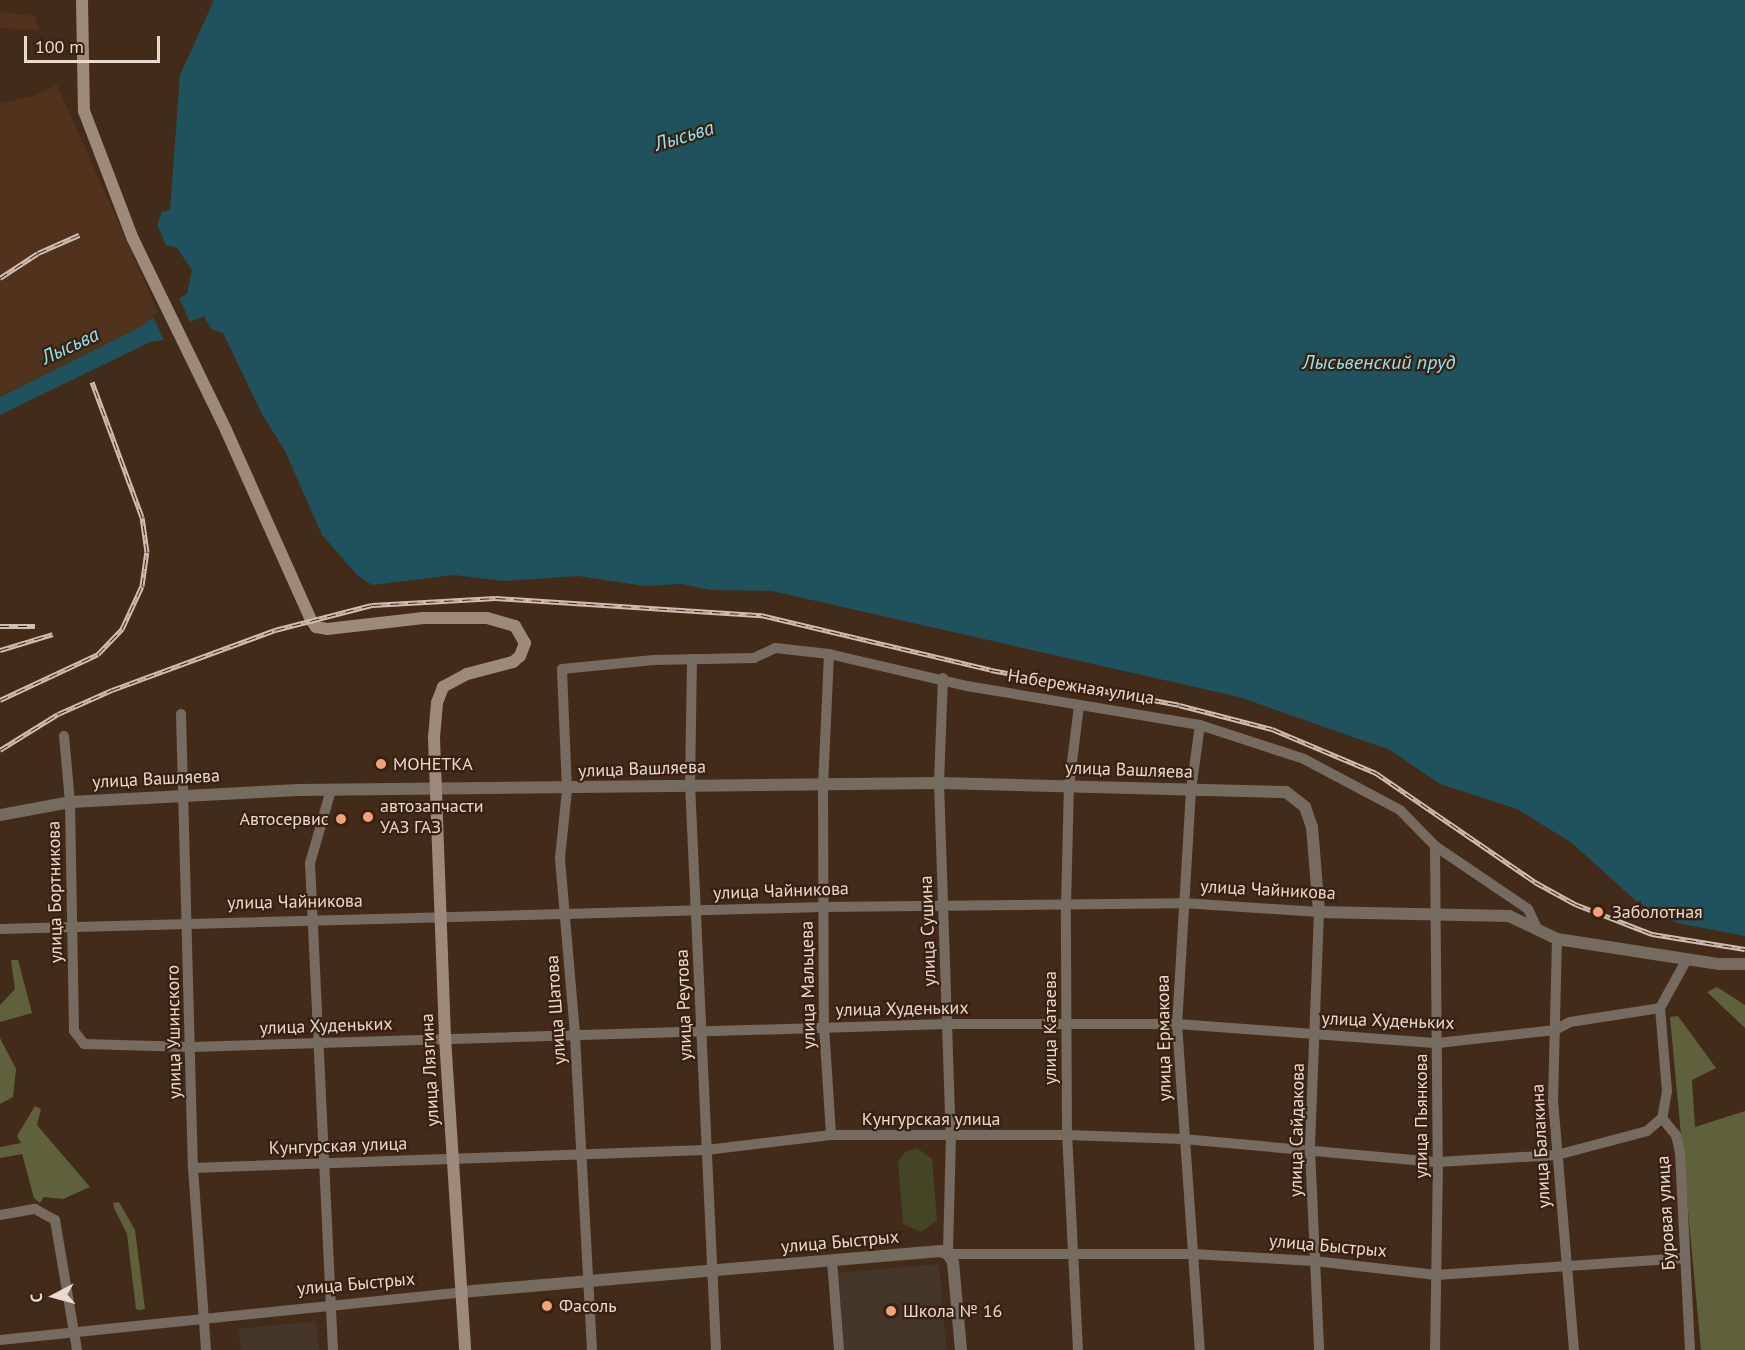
<!DOCTYPE html>
<meta charset="utf-8">
<style>
body{margin:0}
#map{position:relative;width:1745px;height:1350px;overflow:hidden;background:#432b1a;font-family:"PT Sans",sans-serif}
div>[style]{position:absolute}
.built>*{inset:0;background:#51331d}
.education>*{inset:0;background:#443629;transform-origin:0 0}
.green>*{inset:0;background:#434525}
.forest>*{inset:0;background:#5e613b}
.water>*{inset:0;background:#1f525c}
.minor>*{height:10px;margin:-5px;padding:0 5px;transform-origin:5px;border-radius:5px;background:#766b61}
.tertiary>*{height:12px;margin:-6px;padding:0 6px;transform-origin:6px;border-radius:6px;background:#766b61}
.secondary>*{height:12px;margin:-6px;padding:0 6px;transform-origin:6px;border-radius:6px;background:#9c8b7b}
.rail>*{height:5px;margin-top:-2.5px;transform-origin:0;background:repeating-linear-gradient(90deg,#382110 0 9px,#cfbeb2 0 18px);box-sizing:border-box;border-block:2px solid #cfbeb2}
.dots>*{width:16px;height:16px;translate:-50% -50%;box-sizing:border-box;border:3px solid #382110;border-radius:50%}
span{translate:-50% -50%;white-space:nowrap;text-align:center;line-height:1.15;-webkit-text-stroke:4.5px #382110;paint-order:stroke}
.street-label{font-size:18px;color:#e9d9ce}
.poi-label{font-size:18px;color:#e9d9ce}
.left{translate:0 -50%;text-align:left}
.right{translate:-100% -50%;text-align:right}
.water-label{font-size:20px;color:#8fe3f6;font-style:italic}
.north{position:absolute;left:24px;top:1266px;width:60px;height:60px;-webkit-text-stroke:4px #382110;paint-order:stroke;rotate:264deg;font-size:16px;font-weight:700;line-height:24px;text-align:center;color:#e9d9ce}
.north::after{content:'';display:block;margin:auto;width:21px;height:27px;background:#e9d9ce;clip-path:polygon(50% 0,100% 100%,50% 72%,0 100%)}
.scale{position:absolute;left:24px;top:36px;width:136px;height:27px;box-sizing:border-box;border:3px solid #e9d9ce;border-top:0;padding-left:8px;font-size:18px;line-height:21px;white-space:nowrap;color:#e9d9ce;-webkit-text-stroke:4px #382110;paint-order:stroke}
</style>
<div id="map">
<div class="built">
<div style="clip-path:polygon(0 12px,35px 16px,39px 30px,0 28px)"></div>
<div style="clip-path:polygon(57px 85px,158px 312px,142px 326px,0 396px,0 104px,33px 96px)"></div>
</div>
<div class="education">
<div style="left:939px;top:1264px;width:86px;height:103px;rotate:85deg"></div>
<div style="clip-path:polygon(316px 1321px,319px 1350px,241px 1350px,238px 1329px)"></div>
</div>
<div class="green">
<div style="clip-path:polygon(917px 1148px,932px 1159px,937px 1221px,921px 1232px,903px 1224px,898px 1162px,905px 1152px)"></div>
</div>
<div class="forest">
<div style="clip-path:polygon(11px 960px,18px 960px,32px 1013px,0 1022px,0 1005px,15px 989px)"></div>
<div style="clip-path:polygon(1717px 987px,1745px 1005px,1745px 1028px,1707px 992px)"></div>
<div style="clip-path:polygon(1678px 1016px,1716px 1068px,1692px 1080px,1695px 1127px,1745px 1111px,1745px 1350px,1701px 1350px,1670px 1017px)"></div>
<div style="clip-path:polygon(0 1038px,16px 1069px,13px 1097px,0 1104px)"></div>
<div style="clip-path:polygon(35px 1106px,41px 1109px,37px 1125px,90px 1187px,63px 1199px,44px 1197px,40px 1203px,34px 1198px,22px 1154px,0 1158px,0 1147px,21px 1143px,17px 1136px)"></div>
<div style="clip-path:polygon(119px 1202px,135px 1230px,145px 1309px,140px 1310px,136px 1309px,127px 1234px,114px 1208px,113px 1203px)"></div>
</div>
<div class="water">
<div style="clip-path:polygon(214px 0,1745px 0,1745px 936px,1677px 923px,1636px 901px,1572px 843px,1517px 809px,1440px 784px,1390px 750px,1239px 697px,772px 591px,711px 590px,681px 584px,645px 586px,578px 576px,503px 581px,454px 575px,372px 585px,357px 575px,322px 535px,285px 451px,262px 414px,223px 333px,211px 329px,204px 316px,190px 322px,179px 298px,187px 294px,192px 270px,177px 248px,166px 245px,157px 225px,162px 212px,170px 210px,180px 75px)"></div>
<div style="clip-path:polygon(153px 317px,164px 340px,150px 342px,0 415px,0 397px,142px 326px)"></div>
</div>
<div class="minor">
<div style="left:829px;top:654px;width:132px;rotate:92.6deg"></div>
<div style="left:823px;top:786px;width:240px;rotate:89.8deg"></div>
<div style="left:824px;top:1026px;width:109px;rotate:86.3deg"></div>
<div style="left:692px;top:659px;width:125px;rotate:90.9deg"></div>
<div style="left:690px;top:784px;width:567px;rotate:87.37deg"></div>
<div style="left:943px;top:678px;width:105px;rotate:92.2deg"></div>
<div style="left:939px;top:783px;width:353px;rotate:88.1deg"></div>
<div style="left:951px;top:1136px;width:118px;rotate:91.5deg"></div>
<div style="left:948px;top:1254px;width:244px"></div>
<div style="left:1192px;top:1254px;width:122px;rotate:3.3deg"></div>
<div style="left:1314px;top:1261px;width:123px;rotate:6.5deg"></div>
<div style="left:1436px;top:1275px;width:250px;rotate:-3.9deg"></div>
<div style="left:181px;top:714px;width:454px;rotate:88.5deg"></div>
<div style="left:193px;top:1168px;width:182px;rotate:85.9deg"></div>
<div style="left:1200px;top:725px;width:66px;rotate:97.9deg"></div>
<div style="left:1191px;top:790px;width:234px;rotate:93.4deg"></div>
<div style="left:1177px;top:1024px;width:327px;rotate:86deg"></div>
<div style="left:64px;top:736px;width:66px;rotate:84.8deg"></div>
<div style="left:70px;top:802px;width:229px;rotate:89deg"></div>
<div style="left:74px;top:1031px;width:16px;rotate:52deg"></div>
<div style="left:84px;top:1044px;width:107px;rotate:1.6deg"></div>
<div style="left:191px;top:1047px;width:757px;rotate:-1.74deg"></div>
<div style="left:948px;top:1024px;width:229px"></div>
<div style="left:1177px;top:1024px;width:262px;rotate:4.2deg"></div>
<div style="left:1438px;top:1043px;width:118px;rotate:-6.3deg"></div>
<div style="left:1555px;top:1030px;width:17px;rotate:-28deg"></div>
<div style="left:1570px;top:1022px;width:91px;rotate:-8.8deg"></div>
<div style="left:1660px;top:1008px;width:56px;rotate:-61.1deg"></div>
<div style="left:331px;top:790px;width:76px;rotate:106deg"></div>
<div style="left:310px;top:863px;width:488px;rotate:87.3deg"></div>
<div style="left:1435px;top:846px;width:316px;rotate:89.5deg"></div>
<div style="left:1438px;top:1162px;width:188px;rotate:90.9deg"></div>
<div style="left:0;top:929px;width:823px;rotate:-1.53deg"></div>
<div style="left:823px;top:907px;width:360px;rotate:-0.6deg"></div>
<div style="left:1183px;top:903px;width:136px;rotate:3.8deg"></div>
<div style="left:1319px;top:912px;width:237px;rotate:92.2deg"></div>
<div style="left:1310px;top:1149px;width:201px;rotate:87.4deg"></div>
<div style="left:1557px;top:939px;width:161px;rotate:91.4deg"></div>
<div style="left:1553px;top:1100px;width:251px;rotate:85.2deg"></div>
<div style="left:1660px;top:1008px;width:83px;rotate:85.2deg"></div>
<div style="left:1667px;top:1091px;width:27px;rotate:100deg"></div>
<div style="left:1662px;top:1118px;width:22px;rotate:51deg"></div>
<div style="left:1676px;top:1135px;width:18px;rotate:77deg"></div>
<div style="left:1680px;top:1153px;width:197px;rotate:87.1deg"></div>
<div style="left:193px;top:1168px;width:513px;rotate:-2.01deg"></div>
<div style="left:706px;top:1150px;width:126px;rotate:-6.8deg"></div>
<div style="left:831px;top:1135px;width:236px"></div>
<div style="left:1067px;top:1135px;width:116px;rotate:2deg"></div>
<div style="left:1183px;top:1139px;width:256px;rotate:5.2deg"></div>
<div style="left:1438px;top:1162px;width:119px;rotate:-3.4deg"></div>
<div style="left:1557px;top:1155px;width:93px;rotate:-14.9deg"></div>
<div style="left:1647px;top:1131px;width:20px;rotate:-41deg"></div>
<div style="left:0;top:1215px;width:36px;rotate:-10deg"></div>
<div style="left:35px;top:1209px;width:23px;rotate:29deg"></div>
<div style="left:55px;top:1220px;width:132px;rotate:80.4deg"></div>
<div style="left:832px;top:1261px;width:89px;rotate:85.5deg"></div>
<div style="left:0;top:1340px;width:463px;rotate:-5.9deg"></div>
<div style="left:592px;top:1350px;width:316px;rotate:-93.1deg"></div>
<div style="left:575px;top:1034px;width:177px;rotate:-94.9deg"></div>
<div style="left:560px;top:858px;width:68px;rotate:-84.1deg"></div>
<div style="left:567px;top:790px;width:121px;rotate:-92.4deg"></div>
<div style="left:562px;top:669px;width:92px;rotate:-5.6deg"></div>
<div style="left:654px;top:660px;width:100px;rotate:-1.1deg"></div>
<div style="left:754px;top:658px;width:23px;rotate:-25deg"></div>
<div style="left:775px;top:648px;width:54px;rotate:6.3deg"></div>
<div style="left:829px;top:654px;width:142px;rotate:13.1deg"></div>
<div style="left:967px;top:686px;width:236px;rotate:9.5deg"></div>
<div style="left:1200px;top:725px;width:109px;rotate:18.1deg"></div>
<div style="left:1304px;top:759px;width:109px;rotate:28deg"></div>
<div style="left:1400px;top:810px;width:50px;rotate:45.8deg"></div>
<div style="left:1435px;top:846px;width:112px;rotate:34.1deg"></div>
<div style="left:1528px;top:909px;width:19px;rotate:65deg"></div>
<div style="left:1078px;top:1350px;width:215px;rotate:-92.9deg"></div>
<div style="left:1067px;top:1135px;width:229px;rotate:-90.3deg"></div>
<div style="left:1066px;top:906px;width:120px;rotate:-88.6deg"></div>
<div style="left:1069px;top:786px;width:81px;rotate:-82.9deg"></div>
</div>
<div class="tertiary">
<div style="left:0;top:815px;width:71px;rotate:-10.5deg"></div>
<div style="left:70px;top:802px;width:229px;rotate:-3deg"></div>
<div style="left:299px;top:790px;width:640px;rotate:-0.63deg"></div>
<div style="left:939px;top:783px;width:347px;rotate:1.5deg"></div>
<div style="left:1286px;top:792px;width:24px;rotate:38deg"></div>
<div style="left:1305px;top:807px;width:21px;rotate:71deg"></div>
<div style="left:1312px;top:827px;width:85px;rotate:85.3deg"></div>
<div style="left:1319px;top:912px;width:190px;rotate:1.2deg"></div>
<div style="left:1509px;top:916px;width:53px;rotate:25.6deg"></div>
<div style="left:1557px;top:939px;width:164px;rotate:8.8deg"></div>
<div style="left:1719px;top:964px;width:26px"></div>
<div style="left:461px;top:1292px;width:481px;rotate:-4.9deg"></div>
<div style="left:940px;top:1251px;width:9px;rotate:21deg"></div>
<div style="left:948px;top:1254px;width:9px;rotate:58deg"></div>
<div style="left:953px;top:1262px;width:88px;rotate:84.8deg"></div>
</div>
<div class="secondary">
<div style="left:82px;top:0;width:111px;rotate:89deg"></div>
<div style="left:84px;top:111px;width:137px;rotate:69.1deg"></div>
<div style="left:133px;top:239px;width:212px;rotate:64deg"></div>
<div style="left:226px;top:430px;width:208px;rotate:65.9deg"></div>
<div style="left:311px;top:620px;width:9px;rotate:54deg"></div>
<div style="left:316px;top:627px;width:11px;rotate:10deg"></div>
<div style="left:327px;top:629px;width:97px;rotate:-6.5deg"></div>
<div style="left:423px;top:618px;width:64px"></div>
<div style="left:487px;top:618px;width:29px;rotate:16deg"></div>
<div style="left:515px;top:626px;width:20px;rotate:60deg"></div>
<div style="left:525px;top:643px;width:14px;rotate:111deg"></div>
<div style="left:520px;top:656px;width:9px;rotate:139deg"></div>
<div style="left:513px;top:662px;width:48px;rotate:165.4deg"></div>
<div style="left:467px;top:674px;width:27px;rotate:152deg"></div>
<div style="left:443px;top:687px;width:17px;rotate:111deg"></div>
<div style="left:437px;top:703px;width:34px;rotate:95deg"></div>
<div style="left:434px;top:737px;width:301px;rotate:87.9deg"></div>
<div style="left:445px;top:1038px;width:313px;rotate:86.3deg"></div>
</div>
<div class="rail">
<div style="left:0;top:278px;width:45px;rotate:-33.3deg"></div>
<div style="left:38px;top:253px;width:45px;rotate:-23.7deg"></div>
<div style="left:0;top:626px;width:35px"></div>
<div style="left:0;top:650px;width:55px;rotate:-16.8deg"></div>
<div style="left:0;top:700px;width:108px;rotate:-25.1deg"></div>
<div style="left:98px;top:654px;width:35px;rotate:-46deg"></div>
<div style="left:122px;top:629px;width:47px;rotate:-65.1deg"></div>
<div style="left:142px;top:586px;width:34px;rotate:-82deg"></div>
<div style="left:147px;top:552px;width:35px;rotate:-98deg"></div>
<div style="left:142px;top:517px;width:144px;rotate:-110.3deg"></div>
<div style="left:0;top:750px;width:68px;rotate:-31.8deg"></div>
<div style="left:58px;top:714px;width:59px;rotate:-24deg"></div>
<div style="left:112px;top:690px;width:174px;rotate:-20.2deg"></div>
<div style="left:275px;top:630px;width:100px;rotate:-14.5deg"></div>
<div style="left:372px;top:605px;width:124px;rotate:-3.2deg"></div>
<div style="left:496px;top:598px;width:266px;rotate:3.7deg"></div>
<div style="left:761px;top:615px;width:236px;rotate:13.4deg"></div>
<div style="left:991px;top:670px;width:191px;rotate:10.5deg"></div>
<div style="left:1179px;top:705px;width:96px;rotate:14.5deg"></div>
<div style="left:1272px;top:729px;width:113px;rotate:22.9deg"></div>
<div style="left:1376px;top:773px;width:193px;rotate:34.4deg"></div>
<div style="left:1535px;top:882px;width:46px;rotate:28.8deg"></div>
<div style="left:1575px;top:904px;width:83px;rotate:21.3deg"></div>
<div style="left:1652px;top:934px;width:94px;rotate:9.2deg"></div>
</div>
<div class="dots">
<div style="left:381px;top:764px;background:#f0a27a"></div>
<div style="left:368px;top:817px;background:#f0a27a"></div>
<div style="left:341px;top:819px;background:#f0a27a"></div>
<div style="left:1598px;top:912px;background:#f0a27a"></div>
<div style="left:547px;top:1306px;background:#f0a27a"></div>
<div style="left:891px;top:1311px;background:#f0a27a"></div>
</div>
<div class="street-label">
<span style="left:1081px;top:687px;rotate:9deg">Набережная улица</span>
<span style="left:642px;top:769px;rotate:-2deg">улица Вашляева</span>
<span style="left:1129px;top:770px;rotate:2deg">улица Вашляева</span>
<span style="left:156px;top:779px;rotate:-3deg">улица Вашляева</span>
<span style="left:1268px;top:890px;rotate:3deg">улица Чайникова</span>
<span style="left:781px;top:891px;rotate:-2deg">улица Чайникова</span>
<span style="left:55px;top:892px;rotate:-91deg">улица Бортникова</span>
<span style="left:295px;top:902px;rotate:-1deg">улица Чайникова</span>
<span style="left:928px;top:931px;rotate:-92deg">улица Сушина</span>
<span style="left:808px;top:985px;rotate:-91deg">улица Мальцева</span>
<span style="left:684px;top:1005px;rotate:-92deg">улица Реутова</span>
<span style="left:902px;top:1009px;rotate:-1deg">улица Худеньких</span>
<span style="left:556px;top:1010px;rotate:-94deg">улица Шатова</span>
<span style="left:1388px;top:1021px;rotate:2deg">улица Худеньких</span>
<span style="left:326px;top:1026px;rotate:-2deg">улица Худеньких</span>
<span style="left:1050px;top:1028px;rotate:-90deg">улица Катаева</span>
<span style="left:174px;top:1032px;rotate:-91deg">улица Ушинского</span>
<span style="left:1164px;top:1038px;rotate:-91deg">улица Ермакова</span>
<span style="left:430px;top:1070px;rotate:-93deg">улица Лязгина</span>
<span style="left:1421px;top:1116px;rotate:-90deg">улица Пьянкова</span>
<span style="left:931px;top:1119px">Кунгурская улица</span>
<span style="left:1297px;top:1130px;rotate:-89deg">улица Сайдакова</span>
<span style="left:338px;top:1146px;rotate:-2deg">Кунгурская улица</span>
<span style="left:1541px;top:1146px;rotate:-93deg">улица Балакина</span>
<span style="left:1666px;top:1213px;rotate:-93deg">Буровая улица</span>
<span style="left:840px;top:1242px;rotate:-5deg">улица Быстрых</span>
<span style="left:1328px;top:1246px;rotate:5deg">улица Быстрых</span>
<span style="left:356px;top:1284px;rotate:-5deg">улица Быстрых</span>
</div>
<div class="poi-label">
<span class="left" style="left:393px;top:764px">МОНЕТКА</span>
<span class="left" style="left:380px;top:817px">автозапчасти<br>УАЗ ГАЗ</span>
<span class="right" style="left:329px;top:819px">Автосервис</span>
<span class="left" style="left:1612px;top:912px">Заболотная</span>
<span class="left" style="left:559px;top:1306px">Фасоль</span>
<span class="left" style="left:903px;top:1311px">Школа № 16</span>
</div>
<div class="water-label">
<span style="left:684px;top:136px;rotate:-17deg">Лысьва</span>
<span style="left:70px;top:346px;rotate:-25deg">Лысьва</span>
<span style="left:1379px;top:362px">Лысьвенский пруд</span>
</div>
<div class="north">С</div>
<div class="scale">100 m</div>
</div>
